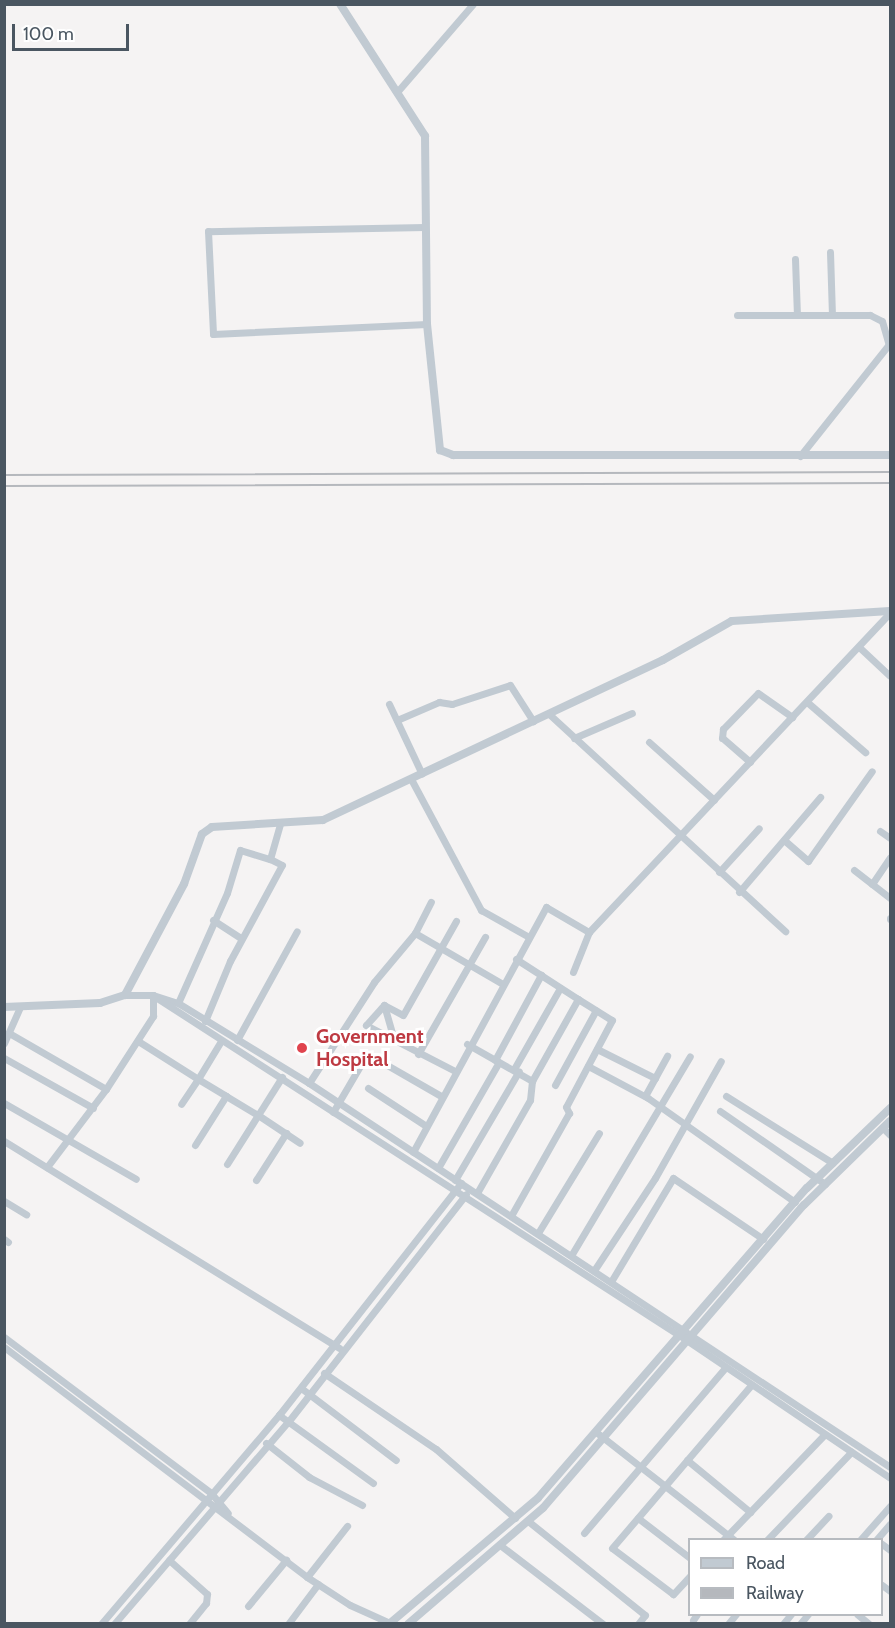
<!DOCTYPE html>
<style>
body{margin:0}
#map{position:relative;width:895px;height:1628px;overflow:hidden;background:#f5f3f3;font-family:Cabin,sans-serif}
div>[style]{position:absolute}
.minor>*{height:7px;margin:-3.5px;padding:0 3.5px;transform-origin:3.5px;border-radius:3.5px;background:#c1cad2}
.tertiary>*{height:8px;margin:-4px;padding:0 4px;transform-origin:4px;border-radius:4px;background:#c1cad2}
.rail>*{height:2px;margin:-1px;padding:0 1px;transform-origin:1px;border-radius:1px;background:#b5b8bd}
.dots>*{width:16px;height:16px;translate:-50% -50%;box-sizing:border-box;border:3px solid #fff;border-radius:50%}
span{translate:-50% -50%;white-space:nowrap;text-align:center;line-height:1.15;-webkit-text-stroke:6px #fff;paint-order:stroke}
.health-label{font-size:20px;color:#be3a42;font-weight:700}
.left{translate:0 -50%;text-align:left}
.frame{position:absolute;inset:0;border:6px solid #4a5661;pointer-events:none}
.legend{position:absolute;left:688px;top:1538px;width:195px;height:78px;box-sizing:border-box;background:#fff;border:2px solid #b7bbc0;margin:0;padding:8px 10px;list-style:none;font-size:18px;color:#4a5661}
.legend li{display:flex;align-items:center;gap:12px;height:30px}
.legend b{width:30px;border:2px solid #b7bbc0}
.scale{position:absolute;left:12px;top:24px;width:117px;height:27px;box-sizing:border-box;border:3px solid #4a5661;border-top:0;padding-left:8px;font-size:18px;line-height:21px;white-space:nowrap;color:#4a5661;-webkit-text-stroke:4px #fff;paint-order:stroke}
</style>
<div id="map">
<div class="minor">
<div style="left:397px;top:92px;width:116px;rotate:-49.2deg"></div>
<div style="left:425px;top:227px;width:217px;rotate:178.9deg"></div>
<div style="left:208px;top:231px;width:103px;rotate:87.2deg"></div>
<div style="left:213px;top:334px;width:214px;rotate:-2.7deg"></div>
<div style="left:830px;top:252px;width:63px;rotate:88.2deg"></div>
<div style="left:795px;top:259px;width:56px;rotate:88deg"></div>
<div style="left:737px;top:315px;width:133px"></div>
<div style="left:870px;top:315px;width:13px;rotate:27deg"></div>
<div style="left:882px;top:321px;width:26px;rotate:74deg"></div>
<div style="left:800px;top:456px;width:144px;rotate:-51.5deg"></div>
<div style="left:859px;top:647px;width:42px;rotate:43.1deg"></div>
<div style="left:807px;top:702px;width:77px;rotate:40.8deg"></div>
<div style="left:389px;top:704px;width:77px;rotate:64.8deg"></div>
<div style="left:549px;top:714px;width:321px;rotate:42.6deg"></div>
<div style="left:397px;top:720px;width:46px;rotate:-23.2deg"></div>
<div style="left:439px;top:702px;width:13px;rotate:9deg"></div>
<div style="left:452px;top:704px;width:61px;rotate:-18.1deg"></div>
<div style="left:510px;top:685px;width:43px;rotate:57.4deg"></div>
<div style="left:574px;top:738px;width:63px;rotate:-23.3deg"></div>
<div style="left:649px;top:742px;width:87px;rotate:41.7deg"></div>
<div style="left:750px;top:762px;width:37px;rotate:-139deg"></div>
<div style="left:722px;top:738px;width:9px;rotate:-84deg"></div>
<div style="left:723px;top:729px;width:50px;rotate:-45.8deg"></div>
<div style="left:758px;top:693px;width:42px;rotate:35.2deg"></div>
<div style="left:411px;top:779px;width:149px;rotate:61.9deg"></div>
<div style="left:481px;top:910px;width:55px;rotate:29.4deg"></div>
<div style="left:880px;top:831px;width:12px;rotate:35deg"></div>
<div style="left:784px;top:840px;width:32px;rotate:41deg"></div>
<div style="left:808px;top:861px;width:110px;rotate:-54.6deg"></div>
<div style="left:854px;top:870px;width:46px;rotate:37.9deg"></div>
<div style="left:719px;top:872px;width:59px;rotate:-47.7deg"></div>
<div style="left:872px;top:884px;width:32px;rotate:-56deg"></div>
<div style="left:739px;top:892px;width:125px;rotate:-49.5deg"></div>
<div style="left:890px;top:919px;width:1px;rotate:-90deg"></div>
<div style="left:213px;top:920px;width:33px;rotate:33deg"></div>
<div style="left:415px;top:933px;width:99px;rotate:30.2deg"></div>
<div style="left:516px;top:959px;width:74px;rotate:32.8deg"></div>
<div style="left:573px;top:972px;width:43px;rotate:-68.2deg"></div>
<div style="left:589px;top:932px;width:439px;rotate:-46.7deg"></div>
<div style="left:125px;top:995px;width:28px"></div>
<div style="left:153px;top:995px;width:26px;rotate:18deg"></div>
<div style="left:178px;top:1003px;width:153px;rotate:31.4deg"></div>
<div style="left:309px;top:1083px;width:696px;rotate:33.46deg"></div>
<div style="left:157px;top:998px;width:632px;rotate:32.86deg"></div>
<div style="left:688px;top:1341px;width:244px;rotate:34.1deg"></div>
<div style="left:178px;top:1003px;width:120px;rotate:-66deg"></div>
<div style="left:227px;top:893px;width:45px;rotate:-73.2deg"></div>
<div style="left:240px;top:850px;width:31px;rotate:17deg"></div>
<div style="left:270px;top:859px;width:36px;rotate:-74deg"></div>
<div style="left:384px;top:1005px;width:37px;rotate:74deg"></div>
<div style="left:205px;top:1021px;width:65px;rotate:-67.4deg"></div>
<div style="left:230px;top:961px;width:109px;rotate:-61.6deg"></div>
<div style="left:282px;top:865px;width:13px;rotate:-153deg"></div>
<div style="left:9px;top:1033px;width:112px;rotate:30deg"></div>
<div style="left:106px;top:1089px;width:98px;rotate:127.1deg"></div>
<div style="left:237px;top:1040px;width:124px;rotate:-61.2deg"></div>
<div style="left:138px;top:1041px;width:71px;rotate:32.3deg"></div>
<div style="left:198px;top:1079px;width:30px;rotate:124deg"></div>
<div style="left:221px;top:1041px;width:44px;rotate:121.2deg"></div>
<div style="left:198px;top:1079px;width:33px;rotate:31deg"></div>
<div style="left:226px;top:1096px;width:37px;rotate:31deg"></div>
<div style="left:258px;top:1115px;width:45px;rotate:-57.7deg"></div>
<div style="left:4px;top:1043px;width:39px;rotate:-66deg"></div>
<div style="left:467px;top:1044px;width:75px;rotate:29.6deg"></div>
<div style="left:532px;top:1081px;width:94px;rotate:-60.7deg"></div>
<div style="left:578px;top:999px;width:40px;rotate:32deg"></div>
<div style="left:612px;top:1020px;width:98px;rotate:117.9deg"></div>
<div style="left:566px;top:1107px;width:7px;rotate:63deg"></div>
<div style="left:569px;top:1113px;width:118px;rotate:119.4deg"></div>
<div style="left:597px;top:1049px;width:65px;rotate:26.6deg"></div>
<div style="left:418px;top:1054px;width:135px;rotate:-60.2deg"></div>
<div style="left:4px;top:1058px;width:102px;rotate:29.3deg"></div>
<div style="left:495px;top:1060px;width:97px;rotate:-61.6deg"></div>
<div style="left:387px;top:1065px;width:62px;rotate:29.9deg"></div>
<div style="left:588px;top:1066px;width:68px;rotate:28.1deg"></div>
<div style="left:648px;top:1098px;width:180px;rotate:35.3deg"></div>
<div style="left:514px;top:1069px;width:93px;rotate:-60.4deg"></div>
<div style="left:453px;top:1070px;width:98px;rotate:-152.7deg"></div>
<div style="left:366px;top:1025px;width:27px;rotate:-48deg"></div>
<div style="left:384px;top:1005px;width:21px;rotate:28deg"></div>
<div style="left:403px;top:1015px;width:108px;rotate:-60.6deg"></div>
<div style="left:309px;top:1083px;width:120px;rotate:-57.2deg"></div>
<div style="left:374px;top:982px;width:64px;rotate:-50.1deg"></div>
<div style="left:415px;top:933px;width:35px;rotate:-63deg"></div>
<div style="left:555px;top:1085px;width:85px;rotate:-61.3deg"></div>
<div style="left:368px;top:1088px;width:69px;rotate:33.2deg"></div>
<div style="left:106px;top:1089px;width:87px;rotate:-57.2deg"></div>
<div style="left:153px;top:1016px;width:21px;rotate:-90deg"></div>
<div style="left:645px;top:1096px;width:46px;rotate:-61.2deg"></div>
<div style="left:726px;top:1096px;width:126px;rotate:32.1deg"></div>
<div style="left:4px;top:1103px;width:152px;rotate:29.9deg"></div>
<div style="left:720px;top:1111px;width:128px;rotate:34.8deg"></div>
<div style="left:333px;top:1112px;width:67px;rotate:-59.6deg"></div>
<div style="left:883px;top:1128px;width:10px;rotate:45deg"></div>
<div style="left:4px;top:1141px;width:394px;rotate:31.7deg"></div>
<div style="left:195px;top:1145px;width:58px;rotate:-57.7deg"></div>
<div style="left:413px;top:1152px;width:279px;rotate:-61.5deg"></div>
<div style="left:546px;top:907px;width:50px;rotate:30.2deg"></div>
<div style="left:227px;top:1164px;width:58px;rotate:-57.7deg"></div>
<div style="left:258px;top:1115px;width:50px;rotate:33.7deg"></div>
<div style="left:438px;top:1168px;width:122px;rotate:-60.1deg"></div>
<div style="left:256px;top:1180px;width:56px;rotate:-57.4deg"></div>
<div style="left:455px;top:1180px;width:126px;rotate:-59.6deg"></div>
<div style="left:477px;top:1193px;width:107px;rotate:-60.3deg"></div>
<div style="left:530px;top:1100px;width:19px;rotate:-84deg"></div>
<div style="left:4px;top:1201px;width:26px;rotate:31deg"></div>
<div style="left:538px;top:1233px;width:117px;rotate:-58.6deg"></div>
<div style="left:4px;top:1239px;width:5px;rotate:37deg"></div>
<div style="left:572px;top:1254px;width:230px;rotate:-59.2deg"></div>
<div style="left:595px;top:1269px;width:109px;rotate:-56.6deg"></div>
<div style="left:655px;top:1178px;width:134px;rotate:-60.6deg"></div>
<div style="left:612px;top:1280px;width:119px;rotate:-59.1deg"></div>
<div style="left:673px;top:1178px;width:109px;rotate:34.1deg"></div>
<div style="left:4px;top:1337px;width:259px;rotate:37deg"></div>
<div style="left:211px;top:1493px;width:26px;rotate:50deg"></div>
<div style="left:4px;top:1347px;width:380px;rotate:37.2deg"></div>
<div style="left:307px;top:1577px;width:51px;rotate:33.1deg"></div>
<div style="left:350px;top:1605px;width:46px;rotate:24.3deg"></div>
<div style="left:324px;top:1373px;width:135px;rotate:34.2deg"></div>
<div style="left:436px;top:1449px;width:105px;rotate:41.1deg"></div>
<div style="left:301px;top:1388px;width:119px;rotate:37.2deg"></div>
<div style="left:279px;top:1415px;width:116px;rotate:35.9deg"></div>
<div style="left:596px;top:1432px;width:175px;rotate:38deg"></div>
<div style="left:266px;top:1443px;width:55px;rotate:38.3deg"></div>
<div style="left:309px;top:1477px;width:60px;rotate:27.8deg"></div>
<div style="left:687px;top:1460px;width:82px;rotate:39.5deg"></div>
<div style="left:638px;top:1518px;width:66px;rotate:37.6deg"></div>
<div style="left:528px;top:1521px;width:150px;rotate:38.8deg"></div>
<div style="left:645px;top:1615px;width:11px;rotate:128deg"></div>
<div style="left:584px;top:1533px;width:217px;rotate:-49.5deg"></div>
<div style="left:723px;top:1540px;width:146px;rotate:-46.1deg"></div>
<div style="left:767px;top:1540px;width:122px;rotate:-46.3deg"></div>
<div style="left:806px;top:1540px;width:33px;rotate:-47deg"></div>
<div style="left:860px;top:1540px;width:45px;rotate:-48.6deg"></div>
<div style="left:876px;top:1540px;width:21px;rotate:-49deg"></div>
<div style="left:882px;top:1544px;width:10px;rotate:37deg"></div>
<div style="left:500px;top:1545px;width:130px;rotate:37.5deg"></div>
<div style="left:169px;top:1560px;width:51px;rotate:41.8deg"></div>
<div style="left:207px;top:1594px;width:9px;rotate:96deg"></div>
<div style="left:206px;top:1603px;width:27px;rotate:129deg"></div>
<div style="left:690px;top:1576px;width:25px;rotate:133deg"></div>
<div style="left:673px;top:1594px;width:76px;rotate:-143deg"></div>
<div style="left:612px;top:1548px;width:214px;rotate:-49.5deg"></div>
<div style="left:307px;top:1577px;width:65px;rotate:-51.9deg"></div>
<div style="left:882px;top:1585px;width:10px;rotate:37deg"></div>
<div style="left:248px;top:1606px;width:60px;rotate:-50.4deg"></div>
<div style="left:857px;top:1614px;width:16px;rotate:40deg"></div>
<div style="left:693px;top:1620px;width:7px;rotate:-56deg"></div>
<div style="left:101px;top:1624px;width:275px;rotate:-49.6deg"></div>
<div style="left:279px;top:1415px;width:295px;rotate:-51.9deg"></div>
<div style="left:114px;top:1624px;width:267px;rotate:-49.3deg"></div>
<div style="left:288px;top:1422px;width:289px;rotate:-52deg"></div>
<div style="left:288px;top:1624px;width:50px;rotate:-53.1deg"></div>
<div style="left:728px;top:1624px;width:13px;rotate:-51deg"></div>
<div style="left:783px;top:1624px;width:13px;rotate:-51deg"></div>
<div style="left:800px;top:1624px;width:13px;rotate:-51deg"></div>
</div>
<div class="tertiary">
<div style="left:340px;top:4px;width:157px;rotate:57.2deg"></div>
<div style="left:425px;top:136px;width:188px;rotate:89.4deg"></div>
<div style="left:427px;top:324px;width:127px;rotate:84.1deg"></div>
<div style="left:440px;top:450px;width:14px;rotate:21deg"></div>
<div style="left:453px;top:455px;width:437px"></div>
<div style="left:4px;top:1007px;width:96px;rotate:-2.4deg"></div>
<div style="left:100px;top:1003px;width:26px;rotate:-18deg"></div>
<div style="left:125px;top:995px;width:126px;rotate:-62deg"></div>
<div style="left:184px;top:884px;width:53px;rotate:-70.2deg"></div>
<div style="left:202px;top:834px;width:12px;rotate:-35deg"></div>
<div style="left:212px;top:827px;width:111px;rotate:-3.6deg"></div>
<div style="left:323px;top:820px;width:376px;rotate:-25.2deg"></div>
<div style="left:663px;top:660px;width:79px;rotate:-29.5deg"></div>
<div style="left:732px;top:621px;width:158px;rotate:-3.6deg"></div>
<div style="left:389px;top:1624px;width:195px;rotate:-40.2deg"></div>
<div style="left:538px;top:1498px;width:410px;rotate:-49.1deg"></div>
<div style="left:807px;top:1188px;width:115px;rotate:-43.9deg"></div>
<div style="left:408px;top:1624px;width:178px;rotate:-40.7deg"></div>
<div style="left:543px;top:1508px;width:400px;rotate:-49.3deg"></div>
<div style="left:804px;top:1205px;width:120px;rotate:-44.3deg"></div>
</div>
<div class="rail">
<div style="left:4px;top:475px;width:886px;rotate:-0.19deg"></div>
<div style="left:4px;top:486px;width:886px;rotate:-0.19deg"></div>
</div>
<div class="dots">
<div style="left:302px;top:1048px;background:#e0444e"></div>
</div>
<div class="health-label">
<span class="left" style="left:316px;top:1048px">Government<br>Hospital</span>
</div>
<div class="frame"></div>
<ul class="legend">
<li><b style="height:8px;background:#c1cad2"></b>Road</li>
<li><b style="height:8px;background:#b5b8bd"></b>Railway</li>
</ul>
<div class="scale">100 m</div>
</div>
